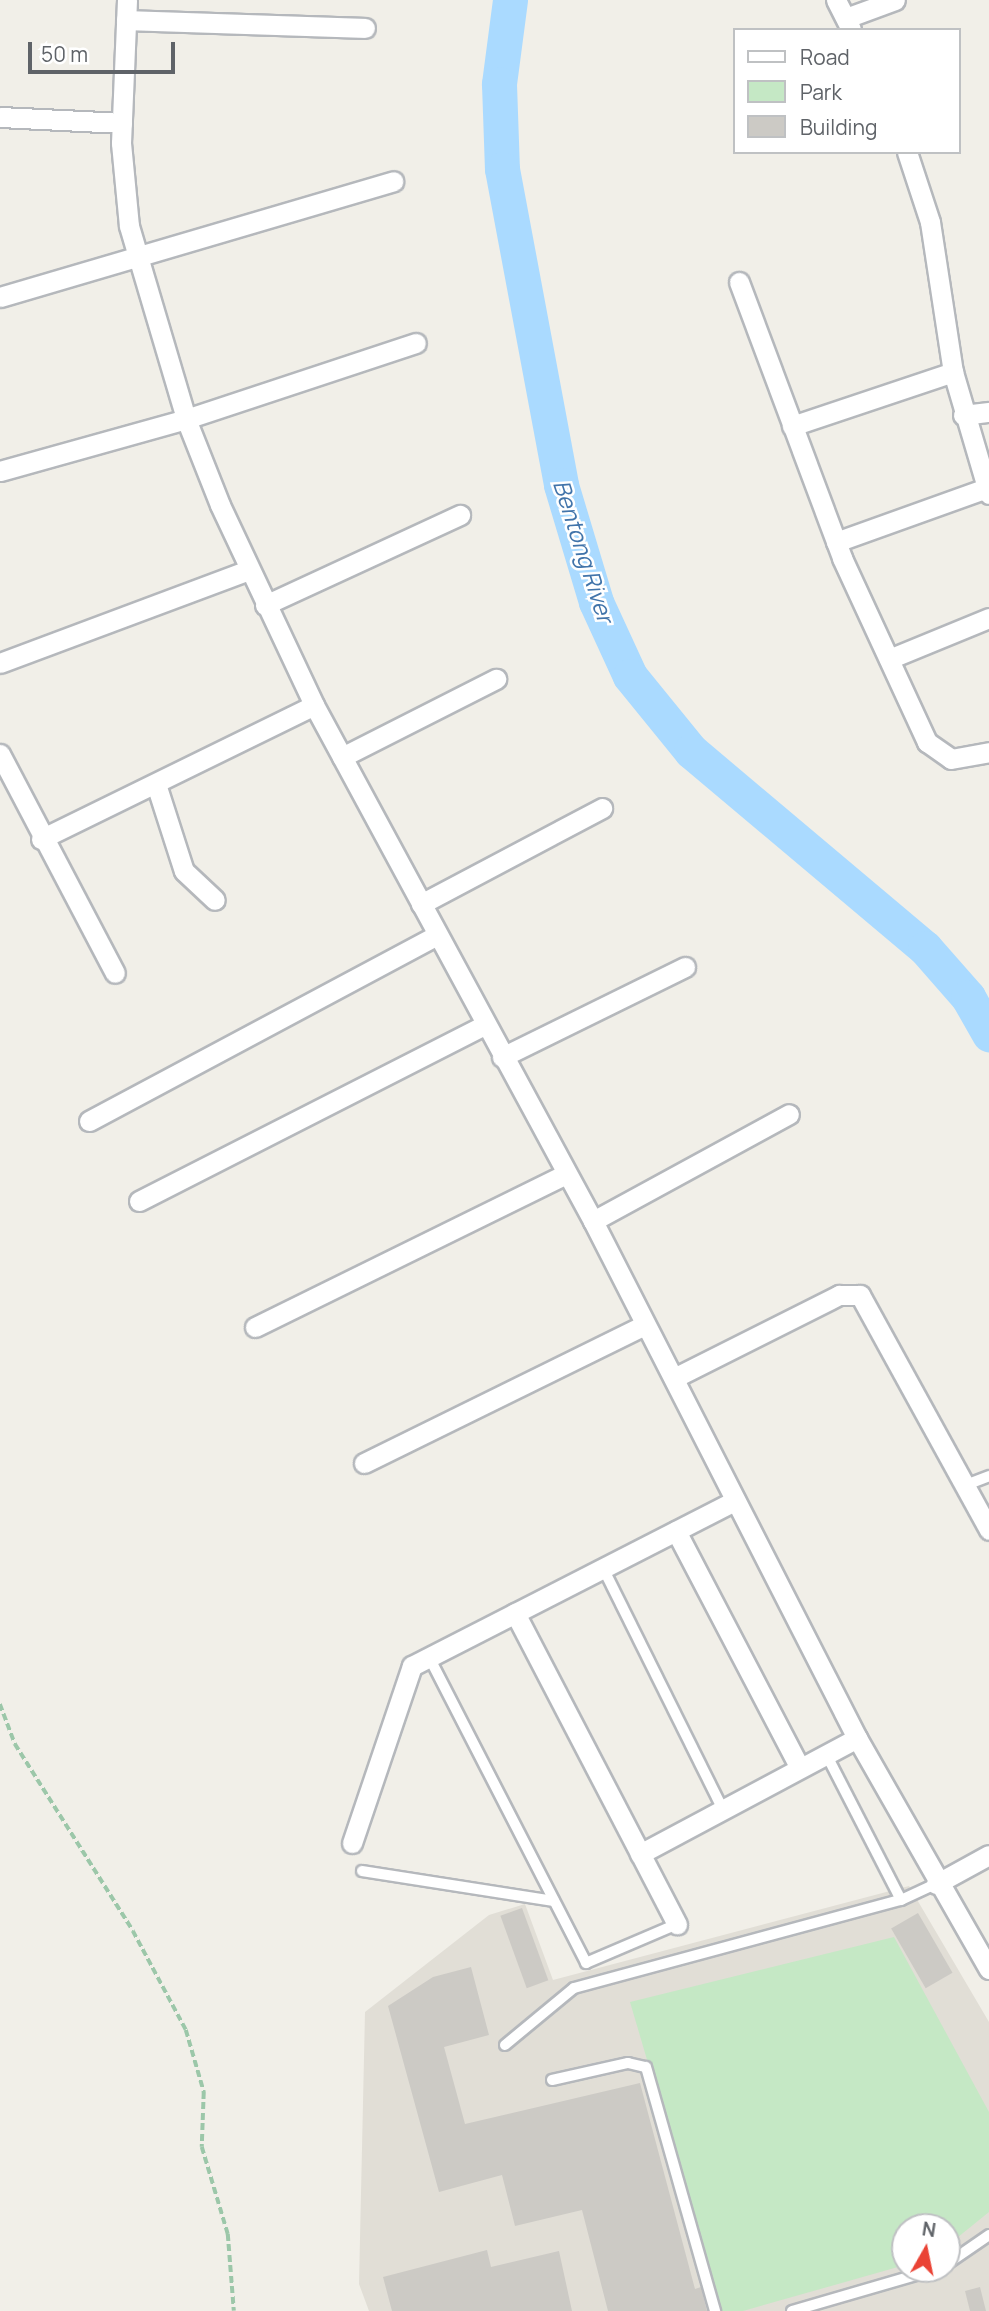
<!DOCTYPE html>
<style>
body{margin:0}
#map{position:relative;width:989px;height:2311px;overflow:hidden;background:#f1efe8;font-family:Manrope,sans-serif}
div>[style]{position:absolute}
.education>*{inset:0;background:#e1ded6}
.green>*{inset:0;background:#c5e8c5}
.river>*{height:35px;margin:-17.5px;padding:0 17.5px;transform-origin:17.5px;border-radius:17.5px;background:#aadaff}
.building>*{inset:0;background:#cccac5;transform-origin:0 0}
.path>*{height:3.5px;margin-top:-1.75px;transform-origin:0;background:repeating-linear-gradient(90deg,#9cc7a9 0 7px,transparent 0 10.5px)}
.roads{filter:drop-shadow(2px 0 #b5b8bc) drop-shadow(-2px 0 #b5b8bc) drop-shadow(0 2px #b5b8bc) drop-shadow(0 -2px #b5b8bc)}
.lane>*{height:10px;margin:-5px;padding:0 5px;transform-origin:5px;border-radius:5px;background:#fff}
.street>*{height:19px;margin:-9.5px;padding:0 9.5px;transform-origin:9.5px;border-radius:9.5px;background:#fff}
span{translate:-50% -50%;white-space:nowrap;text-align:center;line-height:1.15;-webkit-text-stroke:5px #fff;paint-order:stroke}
.water-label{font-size:23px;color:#4174aa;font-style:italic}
.legend{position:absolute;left:733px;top:28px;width:228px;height:126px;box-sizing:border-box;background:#fff;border:2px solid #bfc1c3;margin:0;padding:9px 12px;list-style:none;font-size:21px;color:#5f6368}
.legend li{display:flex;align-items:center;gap:14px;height:35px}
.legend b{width:35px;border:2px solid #bfc1c3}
.north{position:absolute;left:891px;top:2213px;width:70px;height:70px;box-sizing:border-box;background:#fff;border:2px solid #bfc1c3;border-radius:50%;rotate:9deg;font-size:19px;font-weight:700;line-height:28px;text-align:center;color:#5f6368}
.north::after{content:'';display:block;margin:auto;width:24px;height:32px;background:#ea4335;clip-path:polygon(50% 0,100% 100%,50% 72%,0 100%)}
.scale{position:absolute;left:28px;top:42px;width:147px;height:32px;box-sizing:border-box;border:4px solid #5f6368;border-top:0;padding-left:9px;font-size:21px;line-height:24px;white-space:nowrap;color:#5f6368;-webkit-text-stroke:5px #fff;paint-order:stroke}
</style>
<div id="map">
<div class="education">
<div style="clip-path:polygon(evenodd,909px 1886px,989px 2022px,989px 2311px,369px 2311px,359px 2284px,365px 2012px,489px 1915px,525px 1904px,553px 1980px,909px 1886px,905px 2227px,947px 2227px,947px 2269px,905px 2269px,905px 2227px)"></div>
</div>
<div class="green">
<div style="clip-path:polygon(894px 1937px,989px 2112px,989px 2212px,947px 2246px,947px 2227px,905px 2227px,905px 2265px,743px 2311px,721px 2311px,630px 2002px)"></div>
</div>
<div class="river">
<div style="left:510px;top:0;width:85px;rotate:97.5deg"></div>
<div style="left:499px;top:84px;width:85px;rotate:88deg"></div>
<div style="left:502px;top:169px;width:321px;rotate:79.4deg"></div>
<div style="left:561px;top:485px;width:122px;rotate:73.3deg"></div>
<div style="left:596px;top:602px;width:81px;rotate:65.3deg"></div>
<div style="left:630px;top:676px;width:97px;rotate:50.9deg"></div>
<div style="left:691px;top:751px;width:306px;rotate:40.1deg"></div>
<div style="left:925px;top:948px;width:65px;rotate:48.7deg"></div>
<div style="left:968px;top:997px;width:43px;rotate:60.4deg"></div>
</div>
<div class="building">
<div style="left:522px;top:1908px;width:77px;height:23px;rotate:70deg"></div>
<div style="left:918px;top:1913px;width:69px;height:31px;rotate:60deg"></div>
<div style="clip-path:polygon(471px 1967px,489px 2035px,444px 2047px,465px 2124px,640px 2083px,695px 2289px,701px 2287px,707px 2311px,608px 2311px,582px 2210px,515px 2226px,502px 2175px,439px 2192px,388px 2006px,433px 1977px)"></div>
<div style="clip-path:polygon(487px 2250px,491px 2267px,559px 2251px,572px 2311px,392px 2311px,383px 2277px)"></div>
<div style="clip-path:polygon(980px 2287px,986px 2311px,970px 2311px,965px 2291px)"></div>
</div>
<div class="path">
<div style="left:0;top:1704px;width:43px;rotate:69.4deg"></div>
<div style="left:15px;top:1744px;width:221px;rotate:57.7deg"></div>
<div style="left:133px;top:1931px;width:112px;rotate:61.8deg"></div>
<div style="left:186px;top:2030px;width:65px;rotate:73.8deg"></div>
<div style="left:204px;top:2092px;width:55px;rotate:92.1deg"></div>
<div style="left:202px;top:2147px;width:91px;rotate:73.4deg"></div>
<div style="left:228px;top:2234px;width:77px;rotate:85.5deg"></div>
</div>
<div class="roads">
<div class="lane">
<div style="left:966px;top:1485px;width:25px;rotate:-21deg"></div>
<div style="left:603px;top:1568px;width:270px;rotate:63.6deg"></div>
<div style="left:429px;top:1657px;width:344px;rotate:62.8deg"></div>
<div style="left:586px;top:1963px;width:99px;rotate:-23.2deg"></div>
<div style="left:826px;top:1754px;width:164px;rotate:62.8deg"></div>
<div style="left:362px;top:1871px;width:194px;rotate:8.9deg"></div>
<div style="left:505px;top:2045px;width:89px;rotate:-39.6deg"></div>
<div style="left:574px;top:1988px;width:339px;rotate:-15.1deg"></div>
<div style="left:901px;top:1900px;width:38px;rotate:-25deg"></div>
<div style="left:552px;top:2080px;width:78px;rotate:-12.6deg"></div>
<div style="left:628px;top:2063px;width:18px;rotate:13deg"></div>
<div style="left:646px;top:2067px;width:254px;rotate:74.2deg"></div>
<div style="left:947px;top:2264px;width:51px;rotate:-34.6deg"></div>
<div style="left:792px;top:2311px;width:151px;rotate:-16.2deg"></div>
</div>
<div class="street">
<div style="left:127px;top:0;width:143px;rotate:92.4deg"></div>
<div style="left:121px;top:143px;width:83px;rotate:84.5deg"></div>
<div style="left:129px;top:226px;width:201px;rotate:73.5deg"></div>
<div style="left:186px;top:419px;width:92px;rotate:68.4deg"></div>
<div style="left:220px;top:505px;width:221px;rotate:64.8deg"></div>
<div style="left:314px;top:705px;width:587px;rotate:61.6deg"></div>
<div style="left:593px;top:1221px;width:581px;rotate:62.95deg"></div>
<div style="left:857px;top:1738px;width:266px;rotate:60.3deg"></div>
<div style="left:836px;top:0;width:33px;rotate:63deg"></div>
<div style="left:846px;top:18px;width:52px;rotate:-20.2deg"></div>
<div style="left:126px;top:20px;width:239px;rotate:1.9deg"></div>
<div style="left:0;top:117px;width:122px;rotate:2.8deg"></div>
<div style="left:907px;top:152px;width:74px;rotate:71.8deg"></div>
<div style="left:930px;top:222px;width:152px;rotate:81.3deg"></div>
<div style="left:953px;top:372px;width:127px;rotate:73.6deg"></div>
<div style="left:739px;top:282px;width:295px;rotate:69.5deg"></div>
<div style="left:842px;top:558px;width:203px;rotate:65.2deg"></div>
<div style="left:927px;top:742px;width:29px;rotate:35deg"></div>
<div style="left:951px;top:759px;width:39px;rotate:-10deg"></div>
<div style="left:0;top:297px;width:410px;rotate:-16.4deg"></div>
<div style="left:963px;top:415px;width:26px;rotate:-7deg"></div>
<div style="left:792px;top:426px;width:170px;rotate:-18.5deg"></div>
<div style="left:0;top:471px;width:193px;rotate:-15.6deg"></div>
<div style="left:186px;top:419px;width:242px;rotate:-18.3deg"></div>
<div style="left:836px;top:542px;width:160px;rotate:-19.7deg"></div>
<div style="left:265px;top:605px;width:215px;rotate:-24.8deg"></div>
<div style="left:889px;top:659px;width:108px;rotate:-22.3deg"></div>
<div style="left:0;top:663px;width:266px;rotate:-20.5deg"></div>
<div style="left:0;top:754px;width:247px;rotate:62.3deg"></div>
<div style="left:342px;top:757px;width:173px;rotate:-26.9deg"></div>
<div style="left:156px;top:784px;width:91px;rotate:72.2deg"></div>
<div style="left:184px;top:871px;width:42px;rotate:43.1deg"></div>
<div style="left:41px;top:839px;width:304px;rotate:-26.1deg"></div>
<div style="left:421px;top:904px;width:205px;rotate:-27.9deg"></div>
<div style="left:502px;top:1057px;width:204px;rotate:-26.2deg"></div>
<div style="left:89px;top:1121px;width:395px;rotate:-28.1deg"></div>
<div style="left:139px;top:1201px;width:388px;rotate:-27deg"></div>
<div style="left:593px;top:1221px;width:223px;rotate:-28.6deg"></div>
<div style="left:255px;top:1327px;width:347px;rotate:-26.2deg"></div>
<div style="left:674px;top:1378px;width:185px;rotate:-26.7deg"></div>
<div style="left:839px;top:1295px;width:21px"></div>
<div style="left:860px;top:1295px;width:268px;rotate:61.2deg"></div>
<div style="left:364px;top:1463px;width:313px;rotate:-26.2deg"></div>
<div style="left:676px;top:1531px;width:267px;rotate:62.4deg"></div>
<div style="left:515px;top:1613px;width:351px;rotate:62.5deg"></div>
<div style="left:352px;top:1843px;width:187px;rotate:-71.3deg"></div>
<div style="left:412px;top:1666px;width:363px;rotate:-27.1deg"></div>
<div style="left:640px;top:1854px;width:246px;rotate:-28.1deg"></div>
<div style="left:936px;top:1884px;width:60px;rotate:-28.7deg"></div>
</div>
</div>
<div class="water-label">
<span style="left:584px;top:551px;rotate:72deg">Bentong River</span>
</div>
<ul class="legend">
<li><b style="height:9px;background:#fff"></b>Road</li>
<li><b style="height:19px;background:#c5e8c5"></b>Park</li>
<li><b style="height:19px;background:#cccac5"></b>Building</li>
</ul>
<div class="north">N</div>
<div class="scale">50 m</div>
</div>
